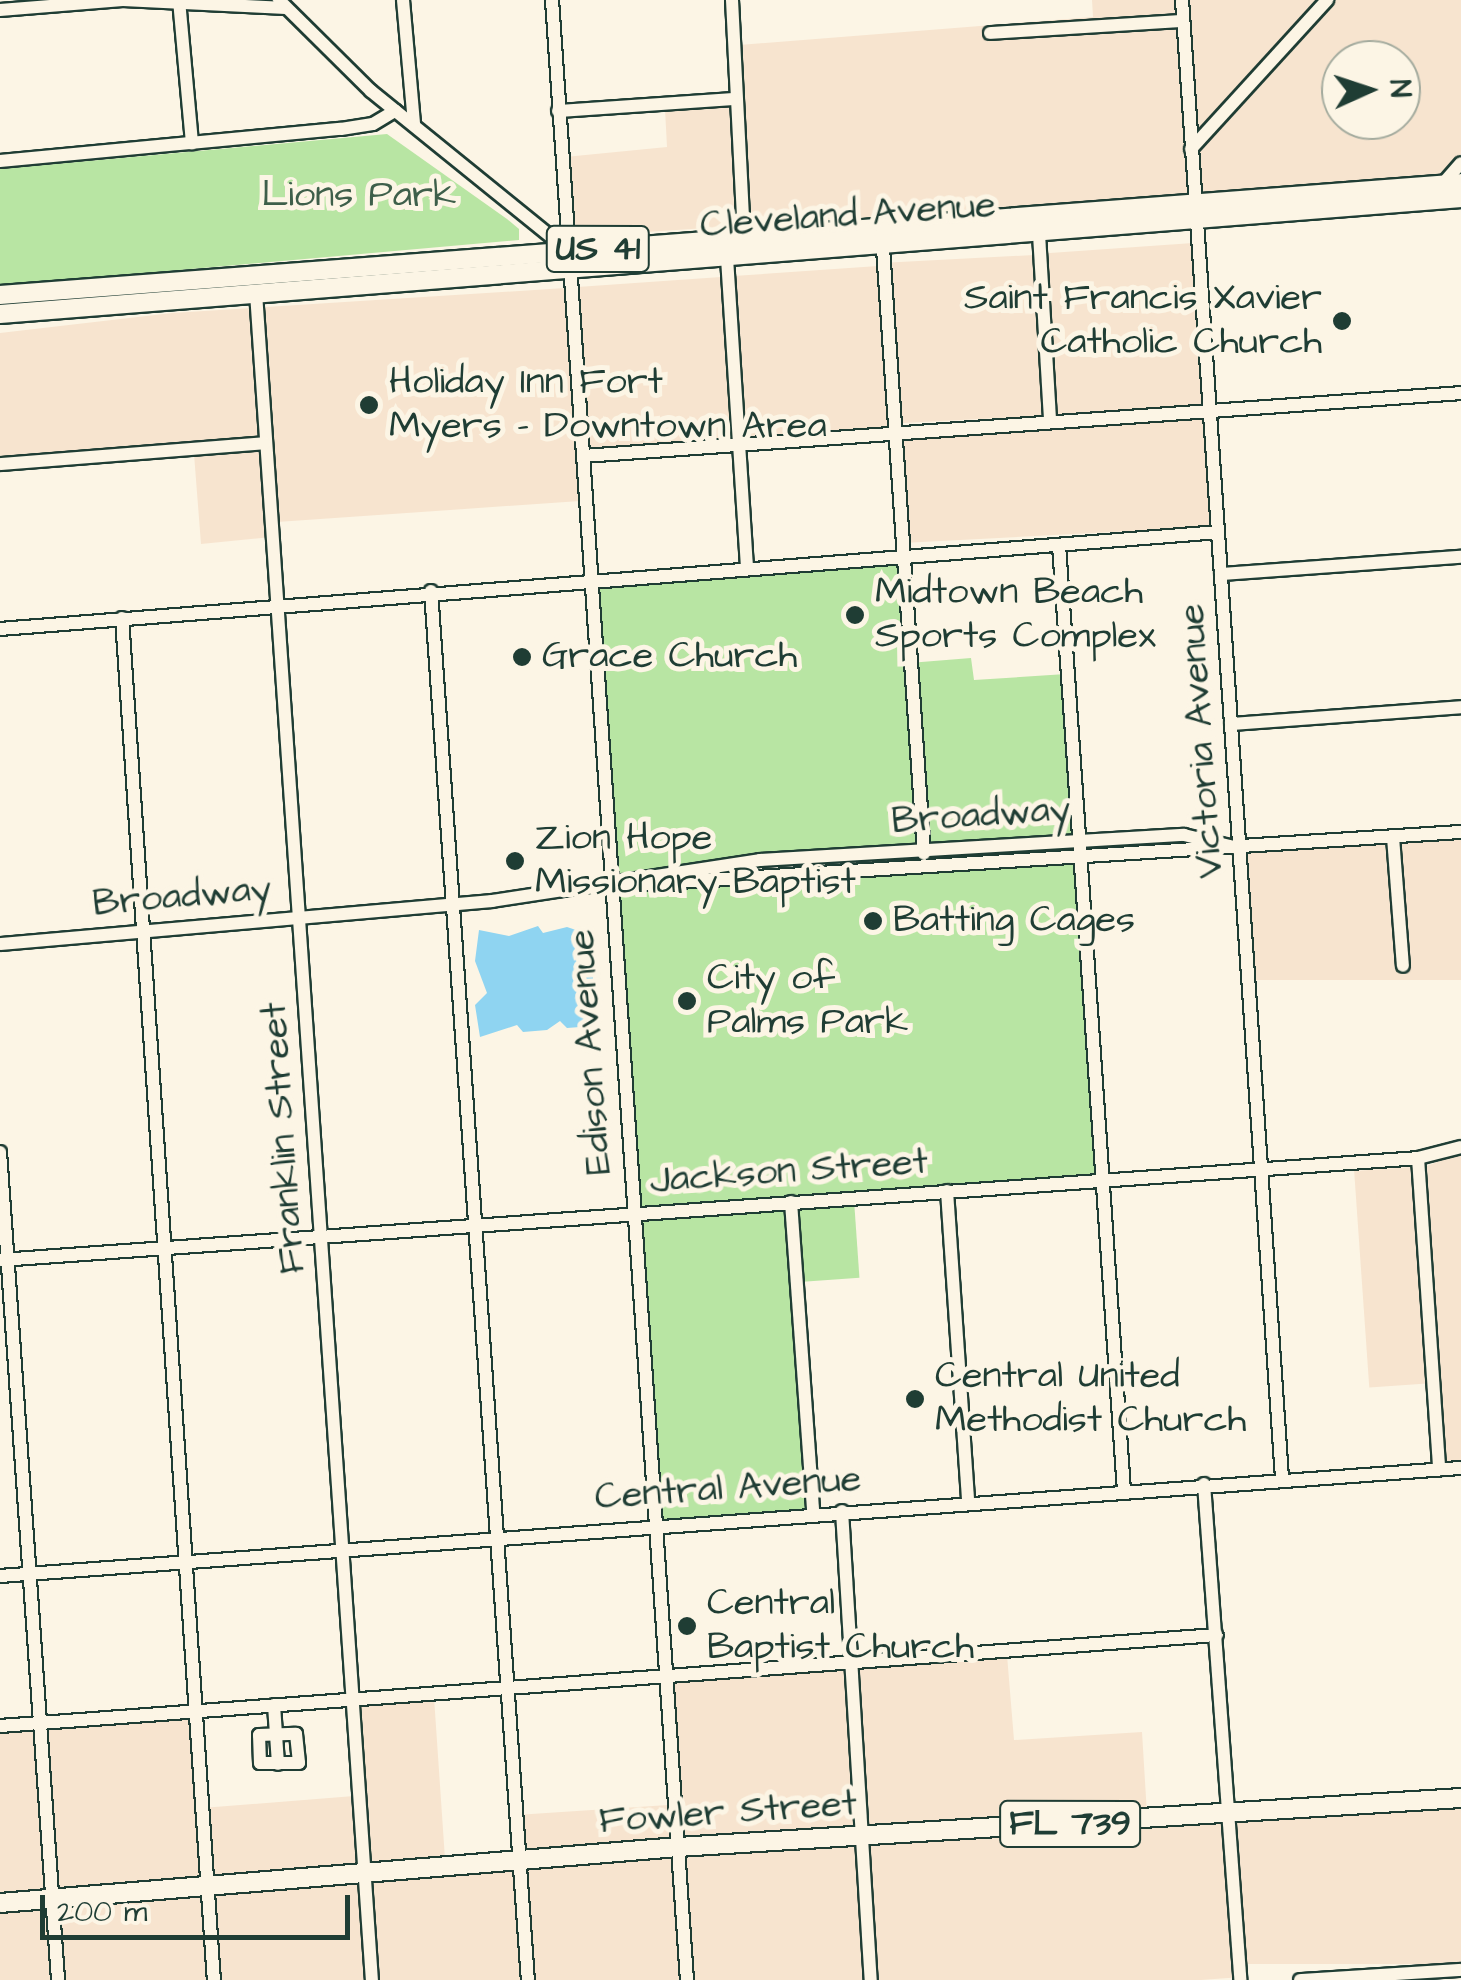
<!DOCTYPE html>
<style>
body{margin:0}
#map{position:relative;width:1461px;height:1980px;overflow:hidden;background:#fcf5e5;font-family:"Architects Daughter",sans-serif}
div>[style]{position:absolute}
.built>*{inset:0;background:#f7e4cf;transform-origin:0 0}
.green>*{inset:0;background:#b8e5a3;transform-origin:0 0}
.water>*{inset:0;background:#8fd4f1}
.roads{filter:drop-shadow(2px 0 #1f3d34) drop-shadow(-2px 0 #1f3d34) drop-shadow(0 2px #1f3d34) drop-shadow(0 -2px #1f3d34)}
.minor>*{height:12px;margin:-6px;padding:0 6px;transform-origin:6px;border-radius:6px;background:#fcf5e5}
.major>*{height:18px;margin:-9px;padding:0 9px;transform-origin:9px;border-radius:9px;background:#fcf5e5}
.dots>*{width:28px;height:28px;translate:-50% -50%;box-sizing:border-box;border:5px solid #fcf5e5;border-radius:50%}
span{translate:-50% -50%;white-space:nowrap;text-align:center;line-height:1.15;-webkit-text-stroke:10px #fcf5e5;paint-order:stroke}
.shield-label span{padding:2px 8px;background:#fcf5e5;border:2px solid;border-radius:8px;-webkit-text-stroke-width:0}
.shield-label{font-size:35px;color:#1f3d34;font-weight:700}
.park-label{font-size:38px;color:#3e5f4a}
.street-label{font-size:38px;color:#1f3d34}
.poi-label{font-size:38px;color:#1f3d34}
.right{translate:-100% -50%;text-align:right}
.left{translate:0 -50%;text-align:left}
.north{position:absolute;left:1321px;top:40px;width:100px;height:100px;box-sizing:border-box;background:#fcf5e5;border:2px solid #a4ab9e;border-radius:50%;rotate:87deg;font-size:28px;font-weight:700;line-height:40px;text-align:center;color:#1f3d34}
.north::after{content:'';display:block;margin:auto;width:35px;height:45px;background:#1f3d34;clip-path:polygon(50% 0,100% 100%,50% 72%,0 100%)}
.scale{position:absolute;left:40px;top:1895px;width:310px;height:45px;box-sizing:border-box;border:5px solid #1f3d34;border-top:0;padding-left:12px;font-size:30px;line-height:35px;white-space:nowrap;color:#1f3d34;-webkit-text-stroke:8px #fcf5e5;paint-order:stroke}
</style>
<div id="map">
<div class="built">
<div style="clip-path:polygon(1092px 0,1176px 0,1176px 16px,984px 28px,984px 38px,1177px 26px,1189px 194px,749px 226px,739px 45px,1093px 17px)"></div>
<div style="clip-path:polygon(1188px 0,1320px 0,1196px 135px)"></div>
<div style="clip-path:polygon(evenodd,1335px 0,1461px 0,1461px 154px,1443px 174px,1201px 193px,1197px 150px,1335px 0,1341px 60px,1401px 60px,1401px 120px,1341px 120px,1341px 60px)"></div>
<div style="clip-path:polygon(730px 105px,737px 226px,571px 237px,565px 157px,667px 147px,665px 109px)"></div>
<div style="left:1193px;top:243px;width:162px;height:147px;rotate:86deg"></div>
<div style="left:1034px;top:255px;width:161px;height:144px;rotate:87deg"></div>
<div style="left:878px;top:266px;width:161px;height:145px;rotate:86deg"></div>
<div style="left:721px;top:277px;width:163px;height:144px;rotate:86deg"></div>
<div style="clip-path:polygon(565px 288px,580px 501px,277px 522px,272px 537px,201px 544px,194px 454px,0 466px,0 333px,172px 313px)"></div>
<div style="left:1205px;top:415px;width:112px;height:304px;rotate:87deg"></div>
<div style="left:1461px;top:838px;width:142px;height:217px;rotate:90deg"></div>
<div style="clip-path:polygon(1461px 1153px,1461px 1462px,1444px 1463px,1424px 1167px)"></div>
<div style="left:1412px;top:1167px;width:217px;height:58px;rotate:86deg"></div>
<div style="clip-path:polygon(1007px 1655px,1014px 1740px,1142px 1732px,1147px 1814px,868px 1832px,857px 1666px)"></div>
<div style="left:845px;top:1667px;width:165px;height:173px;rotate:86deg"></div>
<div style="clip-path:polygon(434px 1697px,445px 1859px,518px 1853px,516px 1815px,668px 1805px,672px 1842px,0 1898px,0 1731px,196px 1716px,202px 1808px,354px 1796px,351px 1703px)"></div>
<div style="left:1461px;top:1804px;width:160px;height:225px;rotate:90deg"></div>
<div style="left:1224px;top:1820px;width:158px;height:357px;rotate:86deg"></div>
<div style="left:856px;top:1843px;width:137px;height:172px;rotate:86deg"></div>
<div style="clip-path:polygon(672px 1853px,681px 1980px,0 1980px,0 1909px)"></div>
</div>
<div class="green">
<div style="clip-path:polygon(387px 134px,507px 219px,519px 229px,519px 240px,0 286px,0 169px)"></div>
<div style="clip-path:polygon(901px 557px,909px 663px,971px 658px,974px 680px,1066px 674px,1076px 836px,660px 868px,610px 882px,595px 579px)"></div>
<div style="clip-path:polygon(1078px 860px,1100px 1177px,636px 1210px,611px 888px,646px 892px)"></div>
<div style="left:854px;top:1200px;width:78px;height:60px;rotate:86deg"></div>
<div style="left:789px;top:1204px;width:306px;height:152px;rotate:86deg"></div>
</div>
<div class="water">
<div style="clip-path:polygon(538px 926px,543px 933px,567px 927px,588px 934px,588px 944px,575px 954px,578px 970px,593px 977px,593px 1026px,567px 1028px,560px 1021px,547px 1030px,523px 1032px,517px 1025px,480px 1037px,475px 1005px,487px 993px,475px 961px,479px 930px,509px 936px)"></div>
</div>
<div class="roads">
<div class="minor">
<div style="left:179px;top:0;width:144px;rotate:84.8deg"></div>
<div style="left:279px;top:0;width:129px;rotate:44.7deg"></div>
<div style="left:371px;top:91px;width:252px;rotate:39deg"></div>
<div style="left:403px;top:0;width:124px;rotate:84.9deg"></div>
<div style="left:552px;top:0;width:1985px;rotate:86.1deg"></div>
<div style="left:732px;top:0;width:238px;rotate:87.1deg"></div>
<div style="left:1182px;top:0;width:1482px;rotate:86.13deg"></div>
<div style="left:0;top:10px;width:123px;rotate:-4.6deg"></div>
<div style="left:123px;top:0;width:163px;rotate:2.8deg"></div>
<div style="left:990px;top:33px;width:193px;rotate:-3.6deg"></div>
<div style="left:558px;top:111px;width:177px;rotate:-3.9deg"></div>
<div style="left:1191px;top:149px;width:202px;rotate:-47.6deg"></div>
<div style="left:0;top:161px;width:342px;rotate:-5.4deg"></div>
<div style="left:341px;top:129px;width:32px;rotate:-9deg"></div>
<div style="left:373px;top:124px;width:26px;rotate:-31deg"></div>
<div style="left:1441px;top:186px;width:30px;rotate:-49deg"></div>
<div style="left:1039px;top:234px;width:187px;rotate:86.6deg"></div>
<div style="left:883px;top:248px;width:607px;rotate:86.13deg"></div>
<div style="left:727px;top:258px;width:308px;rotate:86.3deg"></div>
<div style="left:256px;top:293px;width:1691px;rotate:86.07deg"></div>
<div style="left:583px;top:456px;width:880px;rotate:-4.1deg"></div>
<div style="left:0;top:464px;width:265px;rotate:-4.5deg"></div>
<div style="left:1059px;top:545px;width:947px;rotate:86.07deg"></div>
<div style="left:1221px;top:574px;width:241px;rotate:-4.1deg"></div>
<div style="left:431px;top:591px;width:1392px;rotate:86.01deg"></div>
<div style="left:122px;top:618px;width:1365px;rotate:86.14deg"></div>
<div style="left:0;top:629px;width:1222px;rotate:-4.55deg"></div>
<div style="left:1231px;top:724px;width:231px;rotate:-4.2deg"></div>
<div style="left:1393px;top:837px;width:129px;rotate:85.6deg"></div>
<div style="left:616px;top:886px;width:847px;rotate:-3.66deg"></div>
<div style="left:0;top:944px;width:494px;rotate:-5deg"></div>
<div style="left:492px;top:901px;width:271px;rotate:-8.7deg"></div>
<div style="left:760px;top:860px;width:425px;rotate:-3.4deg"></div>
<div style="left:1184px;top:835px;width:56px;rotate:13.5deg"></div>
<div style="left:0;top:1152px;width:830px;rotate:85.99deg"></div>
<div style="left:1418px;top:1158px;width:312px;rotate:86.1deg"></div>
<div style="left:947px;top:1191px;width:311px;rotate:86.1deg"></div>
<div style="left:791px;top:1202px;width:310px;rotate:85.9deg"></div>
<div style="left:0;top:1260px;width:1422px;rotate:-4.11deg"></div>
<div style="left:1418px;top:1158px;width:44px;rotate:-14.3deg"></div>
<div style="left:1204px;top:1484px;width:497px;rotate:85.8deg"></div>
<div style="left:842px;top:1511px;width:470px;rotate:86.5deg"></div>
<div style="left:0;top:1576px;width:1465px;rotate:-4.23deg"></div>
<div style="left:274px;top:1705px;width:59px;rotate:86.1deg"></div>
<div style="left:0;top:1726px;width:1220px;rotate:-4.28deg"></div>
<div style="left:296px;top:1734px;width:29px;rotate:84deg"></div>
<div style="left:299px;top:1763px;width:39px;rotate:180deg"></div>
<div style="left:260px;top:1763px;width:28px;rotate:-92deg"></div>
<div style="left:259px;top:1735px;width:37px;rotate:-2deg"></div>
<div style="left:1300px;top:1980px;width:161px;rotate:-3.6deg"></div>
</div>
<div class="major">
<div style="left:0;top:295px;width:1465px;rotate:-4.38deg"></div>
<div style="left:0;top:314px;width:1466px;rotate:-4.54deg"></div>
<div style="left:0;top:1903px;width:680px;rotate:-4.72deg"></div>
<div style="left:678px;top:1847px;width:785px;rotate:-3.58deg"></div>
</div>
</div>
<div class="dots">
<div style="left:1342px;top:321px;background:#1f3d34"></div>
<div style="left:369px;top:405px;background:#1f3d34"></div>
<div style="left:855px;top:615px;background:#1f3d34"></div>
<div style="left:522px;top:657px;background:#1f3d34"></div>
<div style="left:515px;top:861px;background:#1f3d34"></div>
<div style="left:873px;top:921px;background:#1f3d34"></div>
<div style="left:687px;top:1001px;background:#1f3d34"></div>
<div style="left:915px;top:1399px;background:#1f3d34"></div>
<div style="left:687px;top:1626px;background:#1f3d34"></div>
</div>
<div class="shield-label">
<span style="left:598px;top:249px">US 41</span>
<span style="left:1070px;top:1824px">FL 739</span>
</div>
<div class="park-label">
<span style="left:359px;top:196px">Lions Park</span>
</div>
<div class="street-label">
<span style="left:848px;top:216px;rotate:-4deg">Cleveland Avenue</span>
<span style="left:1202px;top:741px;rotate:-94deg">Victoria Avenue</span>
<span style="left:981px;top:816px;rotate:-4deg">Broadway</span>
<span style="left:182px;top:897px;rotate:-5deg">Broadway</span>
<span style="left:591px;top:1052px;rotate:-94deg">Edison Avenue</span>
<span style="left:284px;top:1138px;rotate:-94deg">Franklin Street</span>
<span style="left:789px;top:1172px;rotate:-4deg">Jackson Street</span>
<span style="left:728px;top:1489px;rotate:-4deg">Central Avenue</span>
<span style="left:728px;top:1813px;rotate:-4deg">Fowler Street</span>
</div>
<div class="poi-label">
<span class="right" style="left:1322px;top:321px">Saint Francis Xavier<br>Catholic Church</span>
<span class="left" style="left:389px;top:405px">Holiday Inn Fort<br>Myers - Downtown Area</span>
<span class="left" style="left:875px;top:615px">Midtown Beach<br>Sports Complex</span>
<span class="left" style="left:542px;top:657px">Grace Church</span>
<span class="left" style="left:535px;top:861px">Zion Hope<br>Missionary Baptist</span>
<span class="left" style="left:893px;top:921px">Batting Cages</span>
<span class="left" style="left:707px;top:1001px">City of<br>Palms Park</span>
<span class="left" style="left:935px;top:1399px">Central United<br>Methodist Church</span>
<span class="left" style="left:707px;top:1626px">Central<br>Baptist Church</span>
</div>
<div class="north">N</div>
<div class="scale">200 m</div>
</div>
